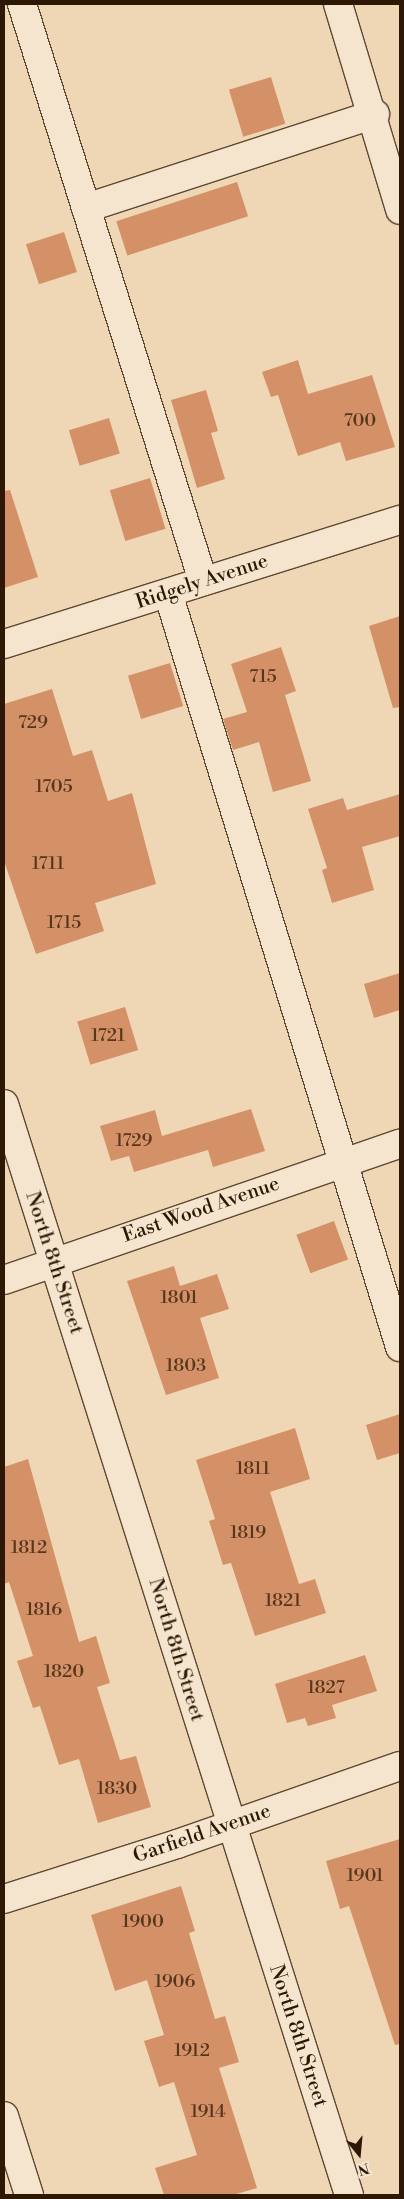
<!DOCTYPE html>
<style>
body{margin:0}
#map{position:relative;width:404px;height:2199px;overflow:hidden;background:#efd7b5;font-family:"Libre Bodoni",serif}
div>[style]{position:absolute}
.building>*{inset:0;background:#d49167;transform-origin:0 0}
.roads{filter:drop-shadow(1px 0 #5e4831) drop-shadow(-1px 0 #5e4831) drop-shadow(0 1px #5e4831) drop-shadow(0 -1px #5e4831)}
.minor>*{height:28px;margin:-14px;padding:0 14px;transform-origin:14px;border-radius:14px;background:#f5e5cf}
span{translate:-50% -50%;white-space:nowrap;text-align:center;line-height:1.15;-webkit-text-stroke:4px #f5e5cf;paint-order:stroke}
.number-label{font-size:18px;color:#57361e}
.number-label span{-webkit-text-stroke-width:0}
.street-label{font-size:20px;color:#2d1805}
.frame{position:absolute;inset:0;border:5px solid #2d1805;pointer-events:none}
.north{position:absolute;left:334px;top:2129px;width:50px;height:50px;-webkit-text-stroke:4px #f5e5cf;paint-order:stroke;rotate:163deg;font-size:14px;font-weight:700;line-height:20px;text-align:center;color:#2d1805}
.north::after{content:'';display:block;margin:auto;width:18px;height:22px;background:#2d1805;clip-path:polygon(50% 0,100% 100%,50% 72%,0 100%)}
</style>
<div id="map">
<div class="building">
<div style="left:271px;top:77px;width:49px;height:44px;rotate:73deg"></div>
<div style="left:237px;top:182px;width:36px;height:127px;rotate:72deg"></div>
<div style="left:64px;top:232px;width:42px;height:40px;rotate:72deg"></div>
<div style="clip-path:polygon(298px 360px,308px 394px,372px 375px,395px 447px,346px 461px,340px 442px,298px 456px,278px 395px,271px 397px,262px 372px)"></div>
<div style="clip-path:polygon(206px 390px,218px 431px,211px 433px,225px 479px,197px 488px,171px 400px)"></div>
<div style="left:109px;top:418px;width:37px;height:42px;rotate:73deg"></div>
<div style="left:150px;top:478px;width:53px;height:42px;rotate:73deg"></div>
<div style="clip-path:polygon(10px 490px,38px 577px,4px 588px,4px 491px)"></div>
<div style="clip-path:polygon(400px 616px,400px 707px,393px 708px,369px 626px)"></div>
<div style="clip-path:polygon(281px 647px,296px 691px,285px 695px,311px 781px,273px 792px,259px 742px,233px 750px,223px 719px,247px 712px,231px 664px)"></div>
<div style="left:170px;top:663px;width:45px;height:44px;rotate:73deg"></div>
<div style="clip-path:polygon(52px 689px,73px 756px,92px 750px,108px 801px,132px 793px,156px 884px,95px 903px,104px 931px,36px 954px,4px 861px,4px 704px)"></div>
<div style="clip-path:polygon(400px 794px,400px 836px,362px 847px,374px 890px,332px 903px,322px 870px,327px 868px,308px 809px,343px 798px,347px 810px)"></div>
<div style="clip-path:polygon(400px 973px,400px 1010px,374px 1018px,364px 984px)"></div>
<div style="left:125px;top:1007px;width:45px;height:50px;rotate:73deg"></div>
<div style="clip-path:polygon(251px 1109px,265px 1151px,213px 1167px,208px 1150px,134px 1172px,129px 1156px,111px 1161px,100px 1126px,155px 1110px,162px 1136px)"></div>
<div style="left:334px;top:1221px;width:41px;height:40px;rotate:70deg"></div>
<div style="clip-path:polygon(174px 1266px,180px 1286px,217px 1274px,229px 1309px,200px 1318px,219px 1378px,166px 1395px,127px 1281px)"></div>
<div style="clip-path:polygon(400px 1414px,400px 1453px,377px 1460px,366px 1425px)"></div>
<div style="clip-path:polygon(295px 1428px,310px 1479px,270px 1492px,299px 1584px,315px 1579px,326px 1613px,255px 1636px,231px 1563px,223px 1565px,209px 1521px,215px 1519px,196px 1460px)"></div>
<div style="clip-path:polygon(28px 1459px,79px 1642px,96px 1636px,110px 1683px,97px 1687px,120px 1760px,136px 1756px,151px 1807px,98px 1823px,79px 1759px,59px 1765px,40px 1706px,33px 1708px,17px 1661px,33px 1656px,9px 1582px,4px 1584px,4px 1467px)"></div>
<div style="clip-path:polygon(365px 1655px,377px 1691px,332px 1705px,336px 1718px,308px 1726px,305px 1718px,287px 1723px,275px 1684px)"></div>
<div style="clip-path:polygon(400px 1839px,400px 2044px,395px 2045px,349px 1906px,340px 1909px,326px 1861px)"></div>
<div style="clip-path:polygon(181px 1886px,195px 1931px,189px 1933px,215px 2019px,225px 2016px,239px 2062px,219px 2068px,257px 2188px,233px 2195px,164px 2195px,155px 2168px,197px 2155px,174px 2082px,159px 2087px,144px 2041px,164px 2035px,147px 1980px,115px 1991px,91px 1915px)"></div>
</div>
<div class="roads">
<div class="minor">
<div style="left:22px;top:4px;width:605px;rotate:72.58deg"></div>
<div style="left:338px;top:4px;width:215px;rotate:73.2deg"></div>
<div style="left:86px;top:208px;width:304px;rotate:-18deg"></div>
<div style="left:168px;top:593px;width:789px;rotate:72.9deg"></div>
<div style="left:4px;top:644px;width:415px;rotate:-17.4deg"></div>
<div style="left:4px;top:1104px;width:1144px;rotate:72.45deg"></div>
<div style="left:4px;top:1280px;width:419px;rotate:-19deg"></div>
<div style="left:4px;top:1899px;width:182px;rotate:-17.6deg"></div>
<div style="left:177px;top:1844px;width:236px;rotate:-19.3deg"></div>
<div style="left:4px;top:2116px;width:83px;rotate:72.4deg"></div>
</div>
</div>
<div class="number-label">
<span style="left:360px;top:421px">700</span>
<span style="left:263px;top:677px">715</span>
<span style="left:33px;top:723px">729</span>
<span style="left:54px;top:787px">1705</span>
<span style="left:48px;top:864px">1711</span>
<span style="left:64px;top:923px">1715</span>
<span style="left:108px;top:1036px">1721</span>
<span style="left:134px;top:1141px">1729</span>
<span style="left:179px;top:1298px">1801</span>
<span style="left:186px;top:1366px">1803</span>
<span style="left:253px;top:1469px">1811</span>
<span style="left:248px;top:1533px">1819</span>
<span style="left:29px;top:1548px">1812</span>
<span style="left:283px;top:1601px">1821</span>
<span style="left:44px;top:1610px">1816</span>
<span style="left:64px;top:1672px">1820</span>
<span style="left:326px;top:1688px">1827</span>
<span style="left:117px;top:1789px">1830</span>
<span style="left:365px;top:1876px">1901</span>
<span style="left:143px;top:1922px">1900</span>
<span style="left:175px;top:1982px">1906</span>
<span style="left:192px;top:2051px">1912</span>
<span style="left:208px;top:2112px">1914</span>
</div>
<div class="street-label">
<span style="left:202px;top:582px;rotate:-18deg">Ridgely Avenue</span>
<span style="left:201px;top:1210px;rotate:-19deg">East Wood Avenue</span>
<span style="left:54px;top:1263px;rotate:72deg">North 8th Street</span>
<span style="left:176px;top:1650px;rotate:73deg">North 8th Street</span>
<span style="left:202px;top:1834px;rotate:-19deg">Garfield Avenue</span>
<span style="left:298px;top:2036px;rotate:72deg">North 8th Street</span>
</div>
<div class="frame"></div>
<div class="north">N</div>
</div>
